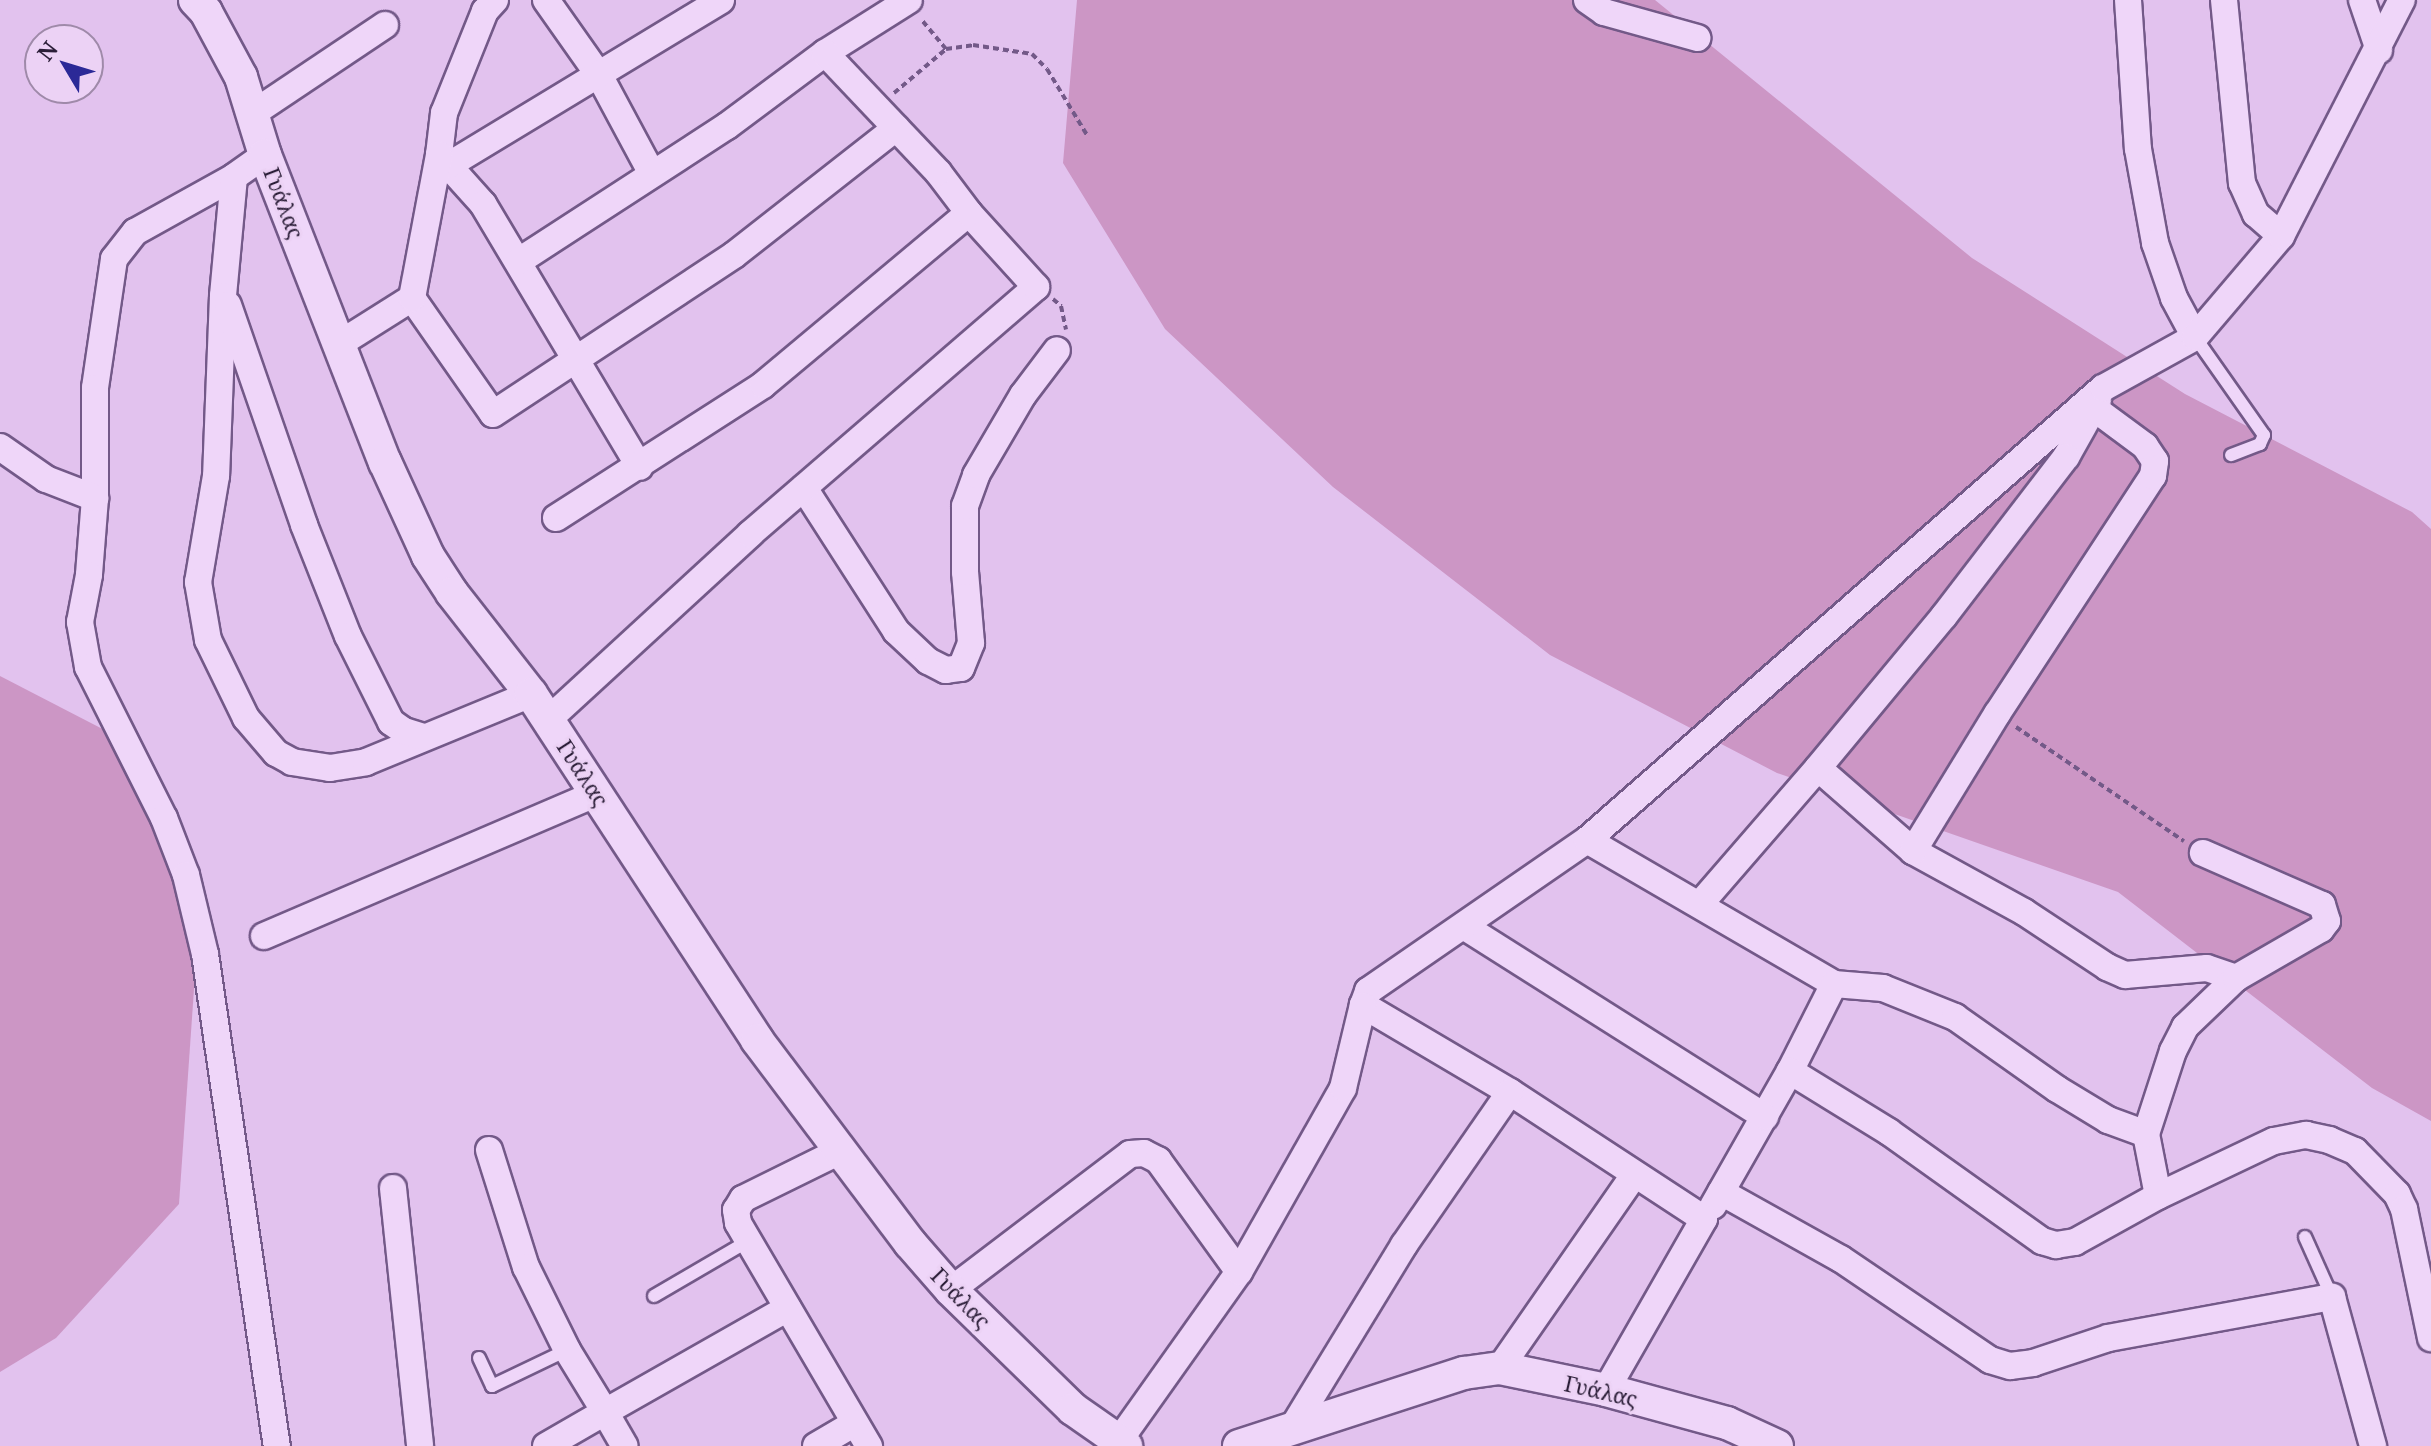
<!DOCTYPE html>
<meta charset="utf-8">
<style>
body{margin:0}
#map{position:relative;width:2431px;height:1446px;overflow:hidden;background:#e2c2ee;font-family:"Noto Serif",serif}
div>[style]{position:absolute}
.green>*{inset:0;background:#cc96c5}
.path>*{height:4px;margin-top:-2px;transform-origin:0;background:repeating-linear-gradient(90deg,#735988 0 6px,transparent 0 10px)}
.roads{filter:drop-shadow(2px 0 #735988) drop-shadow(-2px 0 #735988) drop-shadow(0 2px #735988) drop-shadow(0 -2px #735988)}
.service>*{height:12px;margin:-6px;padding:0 6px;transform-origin:6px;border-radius:6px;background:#efd6f9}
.minor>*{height:26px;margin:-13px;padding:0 13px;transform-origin:13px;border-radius:13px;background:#efd6f9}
.tertiary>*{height:32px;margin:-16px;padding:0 16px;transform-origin:16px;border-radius:16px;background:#efd6f9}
span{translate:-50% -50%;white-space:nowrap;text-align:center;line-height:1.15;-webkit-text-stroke:6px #ecd2f5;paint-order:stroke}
.street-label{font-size:22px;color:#2b1e38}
.north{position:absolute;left:24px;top:24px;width:80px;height:80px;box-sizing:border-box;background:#ecd2f5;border:2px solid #9f8aa9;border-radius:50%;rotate:308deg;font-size:22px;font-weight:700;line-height:32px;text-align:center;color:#2b1e38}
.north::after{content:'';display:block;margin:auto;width:28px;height:36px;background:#2b2997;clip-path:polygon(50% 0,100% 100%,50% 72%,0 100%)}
</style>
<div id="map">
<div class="green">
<div style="clip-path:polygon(1077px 0,1655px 0,1972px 258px,2185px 394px,2412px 512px,2431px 529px,2431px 1121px,2372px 1088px,2118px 892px,1777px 773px,1550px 655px,1333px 487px,1165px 329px,1063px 163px)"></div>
<div style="clip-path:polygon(0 676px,118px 737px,198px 932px,179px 1204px,56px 1338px,0 1372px)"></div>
</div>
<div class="path">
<div style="left:946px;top:49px;width:27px;rotate:-8deg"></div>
<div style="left:973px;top:45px;width:60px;rotate:8.7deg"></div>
<div style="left:1032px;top:54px;width:21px;rotate:45deg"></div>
<div style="left:1047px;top:69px;width:77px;rotate:58.8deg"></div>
<div style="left:894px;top:93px;width:68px;rotate:-40.2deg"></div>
<div style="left:946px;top:49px;width:38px;rotate:-130deg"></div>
<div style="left:1053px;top:299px;width:11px;rotate:41deg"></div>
<div style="left:1061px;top:306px;width:24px;rotate:78deg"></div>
<div style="left:2016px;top:727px;width:203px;rotate:34.2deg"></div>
</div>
<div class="roads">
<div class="service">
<div style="left:2195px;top:337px;width:120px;rotate:54.9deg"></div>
<div style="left:2264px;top:435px;width:10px;rotate:114deg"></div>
<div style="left:2260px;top:444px;width:31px;rotate:159deg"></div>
<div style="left:2305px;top:1237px;width:66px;rotate:65.8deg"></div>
<div style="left:654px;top:1296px;width:109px;rotate:-30.3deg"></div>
<div style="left:479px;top:1358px;width:31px;rotate:65deg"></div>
<div style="left:492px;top:1386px;width:83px;rotate:-25.6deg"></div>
</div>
<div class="minor">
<div style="left:495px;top:0;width:15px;rotate:132deg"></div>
<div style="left:485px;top:11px;width:110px;rotate:111.9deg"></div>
<div style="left:444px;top:113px;width:42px;rotate:96.8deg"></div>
<div style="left:439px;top:155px;width:66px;rotate:48.1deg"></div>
<div style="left:483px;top:204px;width:306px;rotate:59.2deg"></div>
<div style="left:546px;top:0;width:92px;rotate:54.8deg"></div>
<div style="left:599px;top:75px;width:112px;rotate:61.8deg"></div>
<div style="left:1587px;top:0;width:21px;rotate:35deg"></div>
<div style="left:1604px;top:12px;width:97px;rotate:15.6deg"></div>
<div style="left:2128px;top:0;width:149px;rotate:86.2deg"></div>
<div style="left:2138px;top:149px;width:96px;rotate:79.7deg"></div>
<div style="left:2155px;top:243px;width:58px;rotate:70.9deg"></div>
<div style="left:2174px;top:298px;width:44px;rotate:61.7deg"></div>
<div style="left:2224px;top:0;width:184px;rotate:84.4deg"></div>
<div style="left:2242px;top:183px;width:34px;rotate:66deg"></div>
<div style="left:2256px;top:214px;width:33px;rotate:41deg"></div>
<div style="left:2362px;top:0;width:53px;rotate:71.2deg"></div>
<div style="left:252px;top:114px;width:160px;rotate:-33.8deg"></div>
<div style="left:265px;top:155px;width:38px;rotate:145deg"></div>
<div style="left:234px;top:177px;width:113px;rotate:150.9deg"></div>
<div style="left:135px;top:232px;width:34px;rotate:128deg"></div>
<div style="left:114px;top:259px;width:130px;rotate:98.4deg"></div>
<div style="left:95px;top:388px;width:110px;rotate:90deg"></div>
<div style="left:95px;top:498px;width:77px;rotate:94.5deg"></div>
<div style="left:89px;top:575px;width:48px;rotate:100.8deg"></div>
<div style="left:80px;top:622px;width:46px;rotate:79.9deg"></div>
<div style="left:88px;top:667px;width:169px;rotate:63.3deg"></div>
<div style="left:164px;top:818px;width:61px;rotate:68.9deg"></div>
<div style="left:186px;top:875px;width:81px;rotate:76.5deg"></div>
<div style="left:205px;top:954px;width:497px;rotate:81.7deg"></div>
<div style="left:449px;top:165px;width:318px;rotate:-31.2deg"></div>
<div style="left:234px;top:177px;width:120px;rotate:95.3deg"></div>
<div style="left:223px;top:296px;width:180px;rotate:92.2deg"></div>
<div style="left:216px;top:476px;width:108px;rotate:99.6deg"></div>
<div style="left:198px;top:582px;width:59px;rotate:80.2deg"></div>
<div style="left:208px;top:640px;width:87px;rotate:64deg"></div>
<div style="left:246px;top:718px;width:46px;rotate:49.4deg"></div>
<div style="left:276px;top:753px;width:18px;rotate:29deg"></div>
<div style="left:292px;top:762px;width:38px;rotate:9deg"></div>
<div style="left:330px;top:768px;width:36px;rotate:-9deg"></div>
<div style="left:366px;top:762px;width:178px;rotate:-22.4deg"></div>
<div style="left:519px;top:261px;width:248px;rotate:-33deg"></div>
<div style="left:727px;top:126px;width:122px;rotate:-36.7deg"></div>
<div style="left:825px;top:53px;width:99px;rotate:-32.2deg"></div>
<div style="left:412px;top:298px;width:141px;rotate:55.1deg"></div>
<div style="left:493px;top:414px;width:289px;rotate:-33.4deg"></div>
<div style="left:734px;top:255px;width:206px;rotate:-38.1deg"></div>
<div style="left:228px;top:305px;width:233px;rotate:70.9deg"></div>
<div style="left:304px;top:525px;width:119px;rotate:68.4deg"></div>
<div style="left:348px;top:636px;width:96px;rotate:63.4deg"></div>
<div style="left:391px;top:722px;width:16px;rotate:35deg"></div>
<div style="left:404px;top:731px;width:21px;rotate:17deg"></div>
<div style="left:339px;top:344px;width:86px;rotate:-32.2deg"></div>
<div style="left:412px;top:298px;width:146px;rotate:-79.3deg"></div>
<div style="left:2098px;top:400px;width:65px;rotate:119.3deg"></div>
<div style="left:2066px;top:457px;width:200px;rotate:127.5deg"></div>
<div style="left:1944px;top:616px;width:197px;rotate:129.7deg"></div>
<div style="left:1818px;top:768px;width:126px;rotate:41.1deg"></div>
<div style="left:1913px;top:851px;width:127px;rotate:28.8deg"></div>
<div style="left:2024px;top:912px;width:100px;rotate:33.5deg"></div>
<div style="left:2107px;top:967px;width:20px;rotate:24deg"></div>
<div style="left:2125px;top:975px;width:82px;rotate:-4.9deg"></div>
<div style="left:2207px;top:968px;width:31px;rotate:19deg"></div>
<div style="left:0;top:447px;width:56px;rotate:34.8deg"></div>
<div style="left:46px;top:479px;width:53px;rotate:21.2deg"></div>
<div style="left:804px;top:488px;width:170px;rotate:57.2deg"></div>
<div style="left:896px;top:631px;width:44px;rotate:43.2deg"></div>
<div style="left:928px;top:661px;width:20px;rotate:27deg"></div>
<div style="left:946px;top:670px;width:15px;rotate:-8deg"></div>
<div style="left:961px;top:668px;width:27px;rotate:-68deg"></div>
<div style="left:971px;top:643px;width:71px;rotate:-94.8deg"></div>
<div style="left:965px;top:572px;width:66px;rotate:-90deg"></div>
<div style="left:965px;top:506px;width:33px;rotate:-70deg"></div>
<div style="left:976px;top:475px;width:93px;rotate:-59.6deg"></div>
<div style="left:1023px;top:395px;width:56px;rotate:-52.9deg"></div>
<div style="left:556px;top:518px;width:246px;rotate:-32.7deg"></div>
<div style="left:763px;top:385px;width:268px;rotate:-39.9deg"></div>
<div style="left:548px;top:720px;width:275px;rotate:-42.6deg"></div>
<div style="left:750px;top:534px;width:378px;rotate:-40.8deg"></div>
<div style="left:1036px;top:287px;width:100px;rotate:-132.2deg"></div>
<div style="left:969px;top:213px;width:51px;rotate:-127.1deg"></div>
<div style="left:938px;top:172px;width:164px;rotate:-133.5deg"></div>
<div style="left:1587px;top:840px;width:286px;rotate:30.2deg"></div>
<div style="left:1834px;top:984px;width:97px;rotate:116.8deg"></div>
<div style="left:1790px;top:1071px;width:155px;rotate:119.7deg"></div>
<div style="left:1913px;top:851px;width:161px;rotate:-58.5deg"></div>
<div style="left:1997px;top:714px;width:285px;rotate:-56.8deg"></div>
<div style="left:2153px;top:476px;width:15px;rotate:-82deg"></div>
<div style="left:2155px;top:461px;width:18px;rotate:-124deg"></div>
<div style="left:2145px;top:446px;width:62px;rotate:-143.5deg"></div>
<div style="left:1700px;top:904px;width:180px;rotate:-49.1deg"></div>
<div style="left:1465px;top:927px;width:355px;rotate:32.3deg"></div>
<div style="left:264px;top:936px;width:361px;rotate:-23.2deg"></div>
<div style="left:1834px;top:984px;width:49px;rotate:4.7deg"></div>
<div style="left:1883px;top:988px;width:78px;rotate:21.9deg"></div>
<div style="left:1955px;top:1017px;width:125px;rotate:35.2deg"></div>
<div style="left:2057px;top:1089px;width:60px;rotate:31.3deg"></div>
<div style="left:2108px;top:1120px;width:40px;rotate:20.2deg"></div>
<div style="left:2146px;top:1134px;width:63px;rotate:79deg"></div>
<div style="left:1790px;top:1071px;width:116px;rotate:31.6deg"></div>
<div style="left:1889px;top:1132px;width:188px;rotate:35.5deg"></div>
<div style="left:2042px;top:1241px;width:15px;rotate:16deg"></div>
<div style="left:2056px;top:1245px;width:19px;rotate:-9deg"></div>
<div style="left:2075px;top:1242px;width:95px;rotate:-29deg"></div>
<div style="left:2158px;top:1196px;width:128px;rotate:-25.4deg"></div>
<div style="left:2274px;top:1141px;width:33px;rotate:-11deg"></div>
<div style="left:2306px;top:1135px;width:24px;rotate:12deg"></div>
<div style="left:2329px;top:1140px;width:28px;rotate:23deg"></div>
<div style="left:2355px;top:1151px;width:60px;rotate:45.7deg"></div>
<div style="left:2397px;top:1194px;width:17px;rotate:65deg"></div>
<div style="left:2404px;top:1209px;width:132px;rotate:78.2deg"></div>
<div style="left:2146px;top:1134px;width:87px;rotate:-72deg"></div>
<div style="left:2173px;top:1051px;width:27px;rotate:-63deg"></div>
<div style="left:2185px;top:1027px;width:71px;rotate:-43.9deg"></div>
<div style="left:2236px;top:978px;width:98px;rotate:-30deg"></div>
<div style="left:2321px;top:929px;width:10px;rotate:-53deg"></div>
<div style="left:2327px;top:921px;width:17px;rotate:-107deg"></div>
<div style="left:2322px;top:905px;width:130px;rotate:-156.4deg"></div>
<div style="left:489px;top:1150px;width:123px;rotate:72.5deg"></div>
<div style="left:526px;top:1267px;width:93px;rotate:63.7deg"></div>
<div style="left:567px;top:1350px;width:73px;rotate:58.5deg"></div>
<div style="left:605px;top:1412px;width:210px;rotate:-29.6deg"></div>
<div style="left:838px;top:1152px;width:106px;rotate:153.7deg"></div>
<div style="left:743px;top:1199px;width:13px;rotate:122deg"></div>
<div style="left:736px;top:1210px;width:13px;rotate:81deg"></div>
<div style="left:738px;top:1223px;width:259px;rotate:59.6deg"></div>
<div style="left:393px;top:1188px;width:259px;rotate:84deg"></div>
<div style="left:1721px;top:1192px;width:137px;rotate:29.2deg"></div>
<div style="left:1841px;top:1259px;width:180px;rotate:34.1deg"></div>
<div style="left:1990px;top:1360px;width:21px;rotate:17deg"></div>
<div style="left:2010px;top:1366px;width:23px;rotate:-7deg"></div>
<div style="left:2033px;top:1363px;width:79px;rotate:-18.4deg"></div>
<div style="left:2108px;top:1338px;width:228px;rotate:-10.4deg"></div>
<div style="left:2332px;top:1297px;width:155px;rotate:74.6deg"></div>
<div style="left:951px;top:1290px;width:225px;rotate:-37.2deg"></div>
<div style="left:1130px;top:1154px;width:14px;rotate:-4deg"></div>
<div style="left:1144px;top:1153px;width:16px;rotate:27deg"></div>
<div style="left:1158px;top:1160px;width:138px;rotate:54.1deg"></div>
<div style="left:1500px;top:1368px;width:235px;rotate:-55.2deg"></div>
<div style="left:1606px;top:1390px;width:197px;rotate:-60.2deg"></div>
<div style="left:1704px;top:1219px;width:232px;rotate:-146.8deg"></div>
<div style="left:1510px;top:1092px;width:171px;rotate:-149.4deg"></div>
<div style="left:1363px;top:1005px;width:15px;rotate:-70deg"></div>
<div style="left:1368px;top:991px;width:266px;rotate:-34.6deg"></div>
<div style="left:1587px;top:840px;width:686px;rotate:-41.22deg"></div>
<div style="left:2103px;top:388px;width:105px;rotate:-29deg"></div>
<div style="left:2195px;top:337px;width:133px;rotate:-49.6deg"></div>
<div style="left:2281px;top:236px;width:265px;rotate:-62.9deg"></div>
<div style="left:1293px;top:1427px;width:213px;rotate:-58.6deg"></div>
<div style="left:1404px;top:1245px;width:186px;rotate:-55.3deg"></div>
<div style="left:1118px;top:1442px;width:209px;rotate:-54.6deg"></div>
<div style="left:1239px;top:1272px;width:211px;rotate:-60.5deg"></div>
<div style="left:1343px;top:1088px;width:85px;rotate:-76.5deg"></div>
<div style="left:546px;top:1446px;width:68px;rotate:-30deg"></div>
<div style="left:605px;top:1412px;width:39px;rotate:60deg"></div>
<div style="left:816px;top:1446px;width:45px;rotate:-30.5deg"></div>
</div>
<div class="tertiary">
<div style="left:195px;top:0;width:16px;rotate:47deg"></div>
<div style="left:206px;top:12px;width:74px;rotate:61.7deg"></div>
<div style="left:241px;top:77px;width:82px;rotate:72.9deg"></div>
<div style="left:265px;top:155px;width:330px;rotate:68.7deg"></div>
<div style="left:385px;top:462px;width:103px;rotate:65.4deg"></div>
<div style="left:428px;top:556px;width:44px;rotate:57deg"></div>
<div style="left:452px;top:593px;width:128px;rotate:52deg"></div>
<div style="left:531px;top:694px;width:413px;rotate:56.8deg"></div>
<div style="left:757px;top:1040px;width:254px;rotate:53deg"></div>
<div style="left:910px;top:1243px;width:62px;rotate:48.9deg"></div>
<div style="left:951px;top:1290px;width:170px;rotate:44.3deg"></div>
<div style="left:1073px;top:1409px;width:65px;rotate:34.9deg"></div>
<div style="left:1239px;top:1446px;width:237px;rotate:-18deg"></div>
<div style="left:1464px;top:1373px;width:36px;rotate:-8deg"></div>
<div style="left:1500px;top:1368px;width:108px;rotate:11.7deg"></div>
<div style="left:1606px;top:1390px;width:125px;rotate:15.3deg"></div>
<div style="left:1727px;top:1423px;width:55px;rotate:24.7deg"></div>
</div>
</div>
<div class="street-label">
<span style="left:284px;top:203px;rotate:69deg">Γυάλας</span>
<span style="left:583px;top:773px;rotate:57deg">Γυάλας</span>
<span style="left:961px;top:1298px;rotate:46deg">Γυάλας</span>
<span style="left:1601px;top:1391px;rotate:13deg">Γυάλας</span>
</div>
<div class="north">N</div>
</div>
